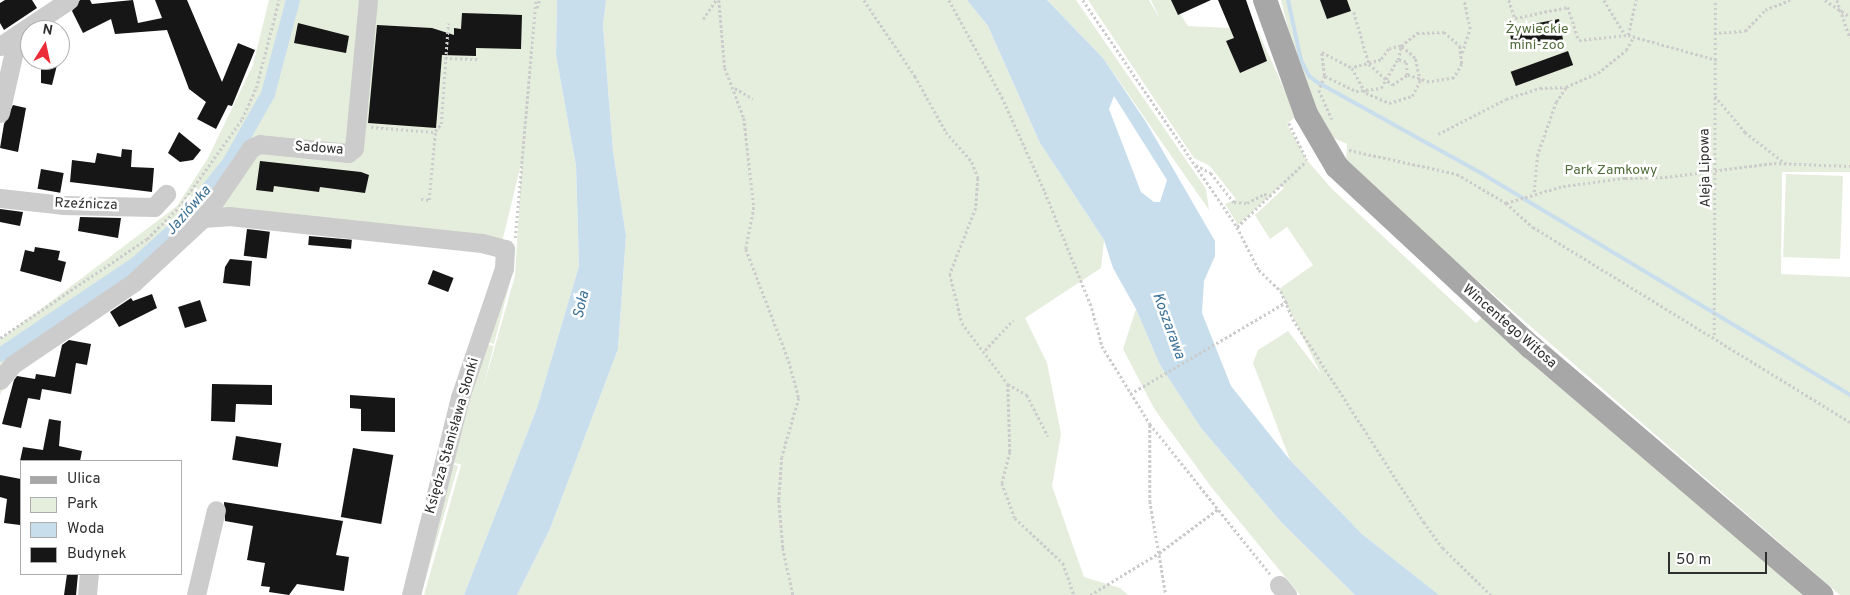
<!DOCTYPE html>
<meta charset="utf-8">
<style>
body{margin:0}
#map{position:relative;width:1850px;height:595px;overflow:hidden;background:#fff;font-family:Overpass,sans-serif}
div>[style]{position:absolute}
.green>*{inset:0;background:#e5eddd;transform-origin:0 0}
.water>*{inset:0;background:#c8deed}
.stream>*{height:4px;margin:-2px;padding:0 2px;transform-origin:2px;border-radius:2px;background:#c8deed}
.canal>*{height:14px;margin:-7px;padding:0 7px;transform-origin:7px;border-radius:7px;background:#c8deed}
.building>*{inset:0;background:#161616;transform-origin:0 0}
.path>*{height:2.5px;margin-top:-1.25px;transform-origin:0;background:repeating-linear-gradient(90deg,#ccc 0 2.5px,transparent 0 5px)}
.minor>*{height:19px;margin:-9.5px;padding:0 9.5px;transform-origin:9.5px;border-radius:9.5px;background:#ccc}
.major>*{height:24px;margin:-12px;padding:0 12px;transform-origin:12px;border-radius:12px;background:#a7a7a7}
span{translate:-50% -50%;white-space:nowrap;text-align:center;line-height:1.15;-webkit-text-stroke:5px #fff;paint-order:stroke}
.park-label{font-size:14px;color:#516d3b}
.street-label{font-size:14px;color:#2f2f2f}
.water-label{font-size:15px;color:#3a7095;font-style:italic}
.legend{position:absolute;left:20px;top:460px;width:162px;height:115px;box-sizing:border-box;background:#fff;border:1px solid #acacac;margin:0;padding:6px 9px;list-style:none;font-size:15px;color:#2f2f2f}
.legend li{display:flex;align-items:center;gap:10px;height:25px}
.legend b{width:25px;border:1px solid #acacac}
.north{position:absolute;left:20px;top:20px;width:50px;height:50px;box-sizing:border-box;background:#fff;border:1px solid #acacac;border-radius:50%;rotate:10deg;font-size:14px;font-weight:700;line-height:20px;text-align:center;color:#2f2f2f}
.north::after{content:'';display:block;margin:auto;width:18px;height:22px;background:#ec2c37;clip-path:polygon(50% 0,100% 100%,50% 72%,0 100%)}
.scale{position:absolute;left:1668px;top:552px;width:99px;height:22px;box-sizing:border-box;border:2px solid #2f2f2f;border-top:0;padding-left:6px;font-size:15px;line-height:18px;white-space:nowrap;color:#2f2f2f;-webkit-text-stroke:4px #fff;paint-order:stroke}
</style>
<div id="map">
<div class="green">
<div style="clip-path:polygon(269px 0,557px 0,556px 55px,576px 166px,579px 266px,537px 408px,464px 595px,424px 595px,515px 276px,522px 160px,502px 242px,203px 218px,10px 376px,0 395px,0 340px,177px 206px,208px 158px,253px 65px)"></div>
<div style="clip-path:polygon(606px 0,967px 0,988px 26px,1040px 143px,1104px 240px,1101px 268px,1025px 318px,1047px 363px,1061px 434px,1052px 486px,1084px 577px,1120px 588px,1128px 595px,517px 595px,550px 529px,618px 349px,626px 236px,613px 151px,603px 25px)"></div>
<div style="clip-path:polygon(1047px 0,1076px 0,1206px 189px,1209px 210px,1103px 58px)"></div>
<div style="clip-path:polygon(1088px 0,1149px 0,1160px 19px,1151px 0,1171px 0,1188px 26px,1230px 28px,1235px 39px,1258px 31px,1296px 116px,1287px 124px,1307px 160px,1331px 188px,1476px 323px,1483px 316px,1808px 595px,1439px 595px,1362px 534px,1290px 460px,1253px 363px,1258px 350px,1288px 331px,1321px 374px,1279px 289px,1313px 265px,1287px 227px,1270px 239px,1255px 215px,1284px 188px,1281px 186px,1238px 225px,1225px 204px,1236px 199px,1210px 166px,1194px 158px)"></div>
<div style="clip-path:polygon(1281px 0,1850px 0,1850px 172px,1782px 172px,1781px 274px,1850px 277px,1850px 595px,1840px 595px,1417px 228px,1346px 160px,1347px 144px,1327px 135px,1298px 68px)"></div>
<div style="left:1786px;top:174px;width:57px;height:83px;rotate:2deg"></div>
<div style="clip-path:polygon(513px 270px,494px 344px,484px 341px)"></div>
<div style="clip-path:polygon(1136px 309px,1160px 365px,1201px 428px,1282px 523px,1355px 595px,1300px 595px,1212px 488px,1155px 410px,1123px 349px)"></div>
<div style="left:482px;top:343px;width:12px;height:123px;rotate:14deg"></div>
<div style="clip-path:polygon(446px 463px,458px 466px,421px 595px,414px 595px)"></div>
</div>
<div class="water">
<div style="clip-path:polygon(557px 0,606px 0,603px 25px,613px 151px,626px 236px,618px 349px,550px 529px,517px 595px,464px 595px,537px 408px,579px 266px,576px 166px,556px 55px)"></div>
<div style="clip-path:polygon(evenodd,967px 0,1047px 0,1103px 58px,1146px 122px,1215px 241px,1215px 256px,1204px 281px,1202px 313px,1231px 386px,1290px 460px,1362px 534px,1439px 595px,1355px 595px,1282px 523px,1201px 428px,1160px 365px,1136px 309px,1113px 268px,1104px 240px,1040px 143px,988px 26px,967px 0,1114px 96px,1167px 180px,1160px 202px,1154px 202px,1141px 192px,1109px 109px,1114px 96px)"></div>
</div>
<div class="stream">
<div style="left:1288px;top:0;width:61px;rotate:77.8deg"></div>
<div style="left:1301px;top:60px;width:18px;rotate:63deg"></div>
<div style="left:1309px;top:76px;width:10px;rotate:37deg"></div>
<div style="left:1317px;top:82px;width:188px;rotate:29deg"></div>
<div style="left:1481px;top:173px;width:431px;rotate:31deg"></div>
<div style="left:0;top:354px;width:1px"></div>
</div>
<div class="canal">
<div style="left:0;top:355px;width:165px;rotate:-33.9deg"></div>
<div style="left:137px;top:263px;width:58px;rotate:-42.2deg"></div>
<div style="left:180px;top:224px;width:78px;rotate:-51.2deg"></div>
<div style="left:229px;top:163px;width:79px;rotate:-60.5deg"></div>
<div style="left:268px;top:94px;width:97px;rotate:-75.1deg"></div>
</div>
<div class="building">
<div style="clip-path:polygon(5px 0,32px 0,37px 8px,4px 30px,0 23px,0 3px)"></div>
<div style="clip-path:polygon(80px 0,90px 0,92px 4px,133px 0,138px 23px,162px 18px,155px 0,187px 0,222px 82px,238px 43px,255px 50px,232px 106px,228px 105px,216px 129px,197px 119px,206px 102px,189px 89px,167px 30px,115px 34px,111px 19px,83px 33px,72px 11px)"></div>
<div style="clip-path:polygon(1171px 0,1211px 0,1178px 15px)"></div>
<div style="clip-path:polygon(1218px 0,1246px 0,1267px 61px,1240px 73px,1226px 41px,1234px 38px)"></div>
<div style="clip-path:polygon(1320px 0,1347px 0,1351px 11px,1327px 19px)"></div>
<div style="clip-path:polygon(462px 13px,522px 15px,521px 49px,476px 48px,476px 56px,442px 55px,436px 128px,368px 123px,377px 25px,432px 28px,454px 35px,454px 28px,461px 29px)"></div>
<div style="left:1559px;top:19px;width:21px;height:51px;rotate:79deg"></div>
<div style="clip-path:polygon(298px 23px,349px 36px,346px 53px,294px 43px)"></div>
<div style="left:1568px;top:51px;width:15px;height:61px;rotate:70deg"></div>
<div style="clip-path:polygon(41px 61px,57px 65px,52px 85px,41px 83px)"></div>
<div style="clip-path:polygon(13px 105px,26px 108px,18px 152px,0 148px,4px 124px)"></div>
<div style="clip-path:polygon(179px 132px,201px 150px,193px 160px,180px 162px,168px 153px)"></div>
<div style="clip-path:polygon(122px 149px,132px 150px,131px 167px,154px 168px,152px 192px,70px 182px,72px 160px,95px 163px,97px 153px,121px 157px)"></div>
<div style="clip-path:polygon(260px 161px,361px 172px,369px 175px,365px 193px,320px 187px,319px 192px,274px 186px,273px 192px,256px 190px)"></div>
<div style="left:41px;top:169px;width:23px;height:20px;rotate:10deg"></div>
<div style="clip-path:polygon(0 209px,23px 212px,20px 226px,0 222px)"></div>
<div style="clip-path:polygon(80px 217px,121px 218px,118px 238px,78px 231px)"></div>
<div style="left:247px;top:229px;width:23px;height:27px;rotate:7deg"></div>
<div style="left:309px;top:236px;width:43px;height:9px;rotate:5deg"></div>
<div style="clip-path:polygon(35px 247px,60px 251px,58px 260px,66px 262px,61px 282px,20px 271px,25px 250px,34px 252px)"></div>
<div style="clip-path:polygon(230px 259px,252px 261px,250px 286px,223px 283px,225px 267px)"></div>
<div style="left:433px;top:270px;width:22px;height:15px;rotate:21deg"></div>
<div style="clip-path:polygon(152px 294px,157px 308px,119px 327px,110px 312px,131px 298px,133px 301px)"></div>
<div style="left:200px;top:300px;width:22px;height:23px;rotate:72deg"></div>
<div style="clip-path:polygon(69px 340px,91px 344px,87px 365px,76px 363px,71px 394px,42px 389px,40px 400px,28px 398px,21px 428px,2px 424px,14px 380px,17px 376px,35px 379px,36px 374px,55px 377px,62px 345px)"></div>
<div style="clip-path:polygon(212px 384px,272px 385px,272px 405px,236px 404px,235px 422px,211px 421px)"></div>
<div style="clip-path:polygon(350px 395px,395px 398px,395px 432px,361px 431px,361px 409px,350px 408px)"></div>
<div style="clip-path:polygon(49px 419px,61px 421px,59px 446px,82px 451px,80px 461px,20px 461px,23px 447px,43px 450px)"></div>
<div style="left:236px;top:436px;width:46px;height:24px;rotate:9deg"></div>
<div style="left:353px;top:448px;width:41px;height:70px;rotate:10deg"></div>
<div style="clip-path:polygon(0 475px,21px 479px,20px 525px,4px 523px,7px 499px,0 497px)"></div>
<div style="clip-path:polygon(224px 502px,343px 521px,336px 555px,349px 557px,344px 591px,297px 584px,289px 595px,269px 592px,270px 587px,261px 586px,265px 563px,247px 560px,253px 526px,225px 521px)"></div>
<div style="clip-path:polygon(67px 574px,78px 574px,76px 595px,64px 595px)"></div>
</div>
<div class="path">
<div style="left:719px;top:0;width:68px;rotate:85deg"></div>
<div style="left:725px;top:68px;width:53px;rotate:69.2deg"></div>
<div style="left:744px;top:118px;width:90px;rotate:83.6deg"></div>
<div style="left:754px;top:207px;width:43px;rotate:100.8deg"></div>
<div style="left:746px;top:249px;width:120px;rotate:69deg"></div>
<div style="left:789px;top:361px;width:38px;rotate:75deg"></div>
<div style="left:799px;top:398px;width:61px;rotate:106.1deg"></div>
<div style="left:782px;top:457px;width:43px;rotate:94deg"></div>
<div style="left:779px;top:500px;width:48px;rotate:85.2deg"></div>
<div style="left:783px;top:548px;width:48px;rotate:78deg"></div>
<div style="left:864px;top:0;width:92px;rotate:56.1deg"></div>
<div style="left:915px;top:76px;width:64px;rotate:61deg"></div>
<div style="left:946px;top:132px;width:40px;rotate:49deg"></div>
<div style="left:972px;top:162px;width:17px;rotate:69deg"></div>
<div style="left:978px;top:178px;width:30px;rotate:94deg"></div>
<div style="left:976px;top:208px;width:71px;rotate:111.5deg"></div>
<div style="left:950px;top:274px;width:50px;rotate:76.2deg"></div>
<div style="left:962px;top:323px;width:76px;rotate:53deg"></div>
<div style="left:1008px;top:384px;width:68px;rotate:88.3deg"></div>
<div style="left:1010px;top:452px;width:32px;rotate:104deg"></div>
<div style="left:1002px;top:483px;width:37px;rotate:70deg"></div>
<div style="left:1015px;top:518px;width:66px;rotate:43.2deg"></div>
<div style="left:1063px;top:563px;width:34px;rotate:71deg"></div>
<div style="left:949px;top:0;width:111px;rotate:61.3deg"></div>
<div style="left:1002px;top:97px;width:104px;rotate:65.6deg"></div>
<div style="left:1045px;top:192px;width:125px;rotate:67.9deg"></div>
<div style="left:1092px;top:308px;width:39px;rotate:75deg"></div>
<div style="left:1102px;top:346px;width:92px;rotate:58.4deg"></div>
<div style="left:1150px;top:424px;width:192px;rotate:51.3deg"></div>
<div style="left:1083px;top:0;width:274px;rotate:55.8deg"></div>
<div style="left:1237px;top:227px;width:48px;rotate:62.9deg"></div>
<div style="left:1259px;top:270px;width:30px;rotate:44deg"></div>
<div style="left:1281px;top:291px;width:30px;rotate:67deg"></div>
<div style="left:1293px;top:319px;width:242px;rotate:57.2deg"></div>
<div style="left:1424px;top:522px;width:32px;rotate:54deg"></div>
<div style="left:1443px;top:548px;width:67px;rotate:44.4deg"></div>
<div style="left:1509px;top:0;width:19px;rotate:72deg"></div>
<div style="left:1515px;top:18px;width:54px;rotate:-11.7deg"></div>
<div style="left:1568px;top:7px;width:35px;rotate:72deg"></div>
<div style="left:1579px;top:40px;width:49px;rotate:-5.8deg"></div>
<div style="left:1628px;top:35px;width:92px;rotate:15.7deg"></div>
<div style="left:1604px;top:0;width:41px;rotate:59deg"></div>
<div style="left:1825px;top:0;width:30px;rotate:34deg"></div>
<div style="left:1837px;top:0;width:40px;rotate:71.1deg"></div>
<div style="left:537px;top:8px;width:8px;rotate:-76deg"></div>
<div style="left:1354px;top:12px;width:54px;rotate:73.9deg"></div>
<div style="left:1369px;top:64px;width:31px;rotate:42deg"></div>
<div style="left:1392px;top:85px;width:18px;rotate:-34deg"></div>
<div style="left:1407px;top:75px;width:13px;rotate:-94deg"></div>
<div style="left:1406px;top:62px;width:8px;rotate:-166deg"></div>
<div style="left:1398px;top:60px;width:14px;rotate:-78deg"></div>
<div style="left:1401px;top:46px;width:21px;rotate:-39deg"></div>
<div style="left:1417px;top:33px;width:27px;rotate:-2deg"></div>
<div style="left:1444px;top:32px;width:21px;rotate:41deg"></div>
<div style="left:1460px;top:46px;width:18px;rotate:84deg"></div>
<div style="left:1462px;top:64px;width:16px;rotate:120deg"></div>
<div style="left:1454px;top:78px;width:25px;rotate:171deg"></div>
<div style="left:1429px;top:82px;width:23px;rotate:-162deg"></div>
<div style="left:703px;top:19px;width:23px;rotate:-56deg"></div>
<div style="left:1714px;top:33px;width:31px;rotate:-4deg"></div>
<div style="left:1745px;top:31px;width:29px;rotate:-46deg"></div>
<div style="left:1765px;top:10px;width:27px;rotate:-22deg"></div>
<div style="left:1628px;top:35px;width:36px;rotate:-77deg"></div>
<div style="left:1322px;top:52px;width:34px;rotate:28deg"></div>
<div style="left:1352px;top:68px;width:29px;rotate:61deg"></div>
<div style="left:1366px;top:93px;width:25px;rotate:23deg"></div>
<div style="left:1389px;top:103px;width:24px;rotate:-17deg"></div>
<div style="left:1412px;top:96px;width:17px;rotate:-62deg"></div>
<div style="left:1420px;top:81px;width:24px;rotate:-102deg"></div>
<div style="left:1415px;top:58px;width:18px;rotate:-139deg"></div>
<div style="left:1401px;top:46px;width:12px;rotate:166deg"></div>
<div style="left:1389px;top:49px;width:14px;rotate:126deg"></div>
<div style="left:1381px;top:60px;width:30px;rotate:165deg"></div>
<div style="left:1322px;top:53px;width:23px;rotate:83deg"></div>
<div style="left:1325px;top:76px;width:34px;rotate:26deg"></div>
<div style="left:1356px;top:91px;width:25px;rotate:-7deg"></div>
<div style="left:1381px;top:88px;width:32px;rotate:-60deg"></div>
<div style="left:1462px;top:53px;width:25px;rotate:-72deg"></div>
<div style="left:1470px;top:29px;width:30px;rotate:-102deg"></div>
<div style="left:445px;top:58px;width:34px;rotate:2deg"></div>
<div style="left:1325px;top:76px;width:15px;rotate:113deg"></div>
<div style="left:1319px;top:90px;width:32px;rotate:66deg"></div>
<div style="left:735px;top:88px;width:21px;rotate:31deg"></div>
<div style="left:1715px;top:96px;width:47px;rotate:50.2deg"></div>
<div style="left:1745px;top:132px;width:51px;rotate:37.8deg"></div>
<div style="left:1289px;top:123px;width:41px;rotate:64.1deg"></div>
<div style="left:371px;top:127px;width:63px;rotate:4.5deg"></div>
<div style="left:1438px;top:134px;width:76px;rotate:-27.2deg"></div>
<div style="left:1506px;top:99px;width:36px;rotate:-18deg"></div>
<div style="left:1540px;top:88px;width:26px;rotate:-2deg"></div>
<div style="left:1349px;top:150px;width:111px;rotate:12.5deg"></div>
<div style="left:1457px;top:174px;width:57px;rotate:30.6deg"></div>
<div style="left:1506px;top:203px;width:36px;rotate:42deg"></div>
<div style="left:1533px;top:227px;width:372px;rotate:31.6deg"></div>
<div style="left:1196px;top:165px;width:17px;rotate:28deg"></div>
<div style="left:1211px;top:173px;width:37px;rotate:52deg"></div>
<div style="left:1234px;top:202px;width:13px;rotate:4deg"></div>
<div style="left:1247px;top:203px;width:19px;rotate:-28deg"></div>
<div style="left:1264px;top:194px;width:8px;rotate:14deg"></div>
<div style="left:1534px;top:192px;width:36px;rotate:-85deg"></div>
<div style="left:1537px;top:156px;width:57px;rotate:-70.6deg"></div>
<div style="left:1556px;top:102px;width:18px;rotate:-56deg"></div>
<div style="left:1566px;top:87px;width:35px;rotate:-24deg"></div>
<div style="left:1598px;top:73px;width:36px;rotate:-39deg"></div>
<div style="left:1626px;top:50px;width:16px;rotate:-60deg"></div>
<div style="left:421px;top:199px;width:8px;rotate:7deg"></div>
<div style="left:429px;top:200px;width:69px;rotate:-85deg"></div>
<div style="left:435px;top:131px;width:9px;rotate:-49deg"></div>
<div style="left:441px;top:124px;width:101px;rotate:-86deg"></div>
<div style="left:1506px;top:203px;width:59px;rotate:-16.6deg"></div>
<div style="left:1563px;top:186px;width:63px;rotate:-7.4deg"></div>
<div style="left:1625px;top:178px;width:40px;rotate:-1.4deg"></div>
<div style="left:1665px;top:177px;width:110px;rotate:-7.3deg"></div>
<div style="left:1774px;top:163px;width:76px;rotate:2.3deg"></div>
<div style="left:1237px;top:227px;width:95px;rotate:-43.7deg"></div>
<div style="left:515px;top:238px;width:239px;rotate:-85deg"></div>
<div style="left:1714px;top:335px;width:335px;rotate:-89.8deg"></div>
<div style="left:0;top:338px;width:177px;rotate:-34deg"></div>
<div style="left:147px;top:239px;width:45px;rotate:-45deg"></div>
<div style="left:179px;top:207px;width:108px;rotate:-54.4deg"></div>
<div style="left:242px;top:119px;width:34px;rotate:-66deg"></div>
<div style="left:256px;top:88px;width:91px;rotate:-75.4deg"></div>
<div style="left:985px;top:350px;width:41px;rotate:-47deg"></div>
<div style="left:1008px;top:384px;width:22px;rotate:30deg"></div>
<div style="left:1027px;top:395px;width:46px;rotate:62.9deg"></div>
<div style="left:1130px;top:394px;width:183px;rotate:-30.5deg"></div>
<div style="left:1150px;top:425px;width:76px;rotate:90deg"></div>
<div style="left:1150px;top:501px;width:95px;rotate:80.3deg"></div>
<div style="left:1090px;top:595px;width:81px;rotate:-31.3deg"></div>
<div style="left:1159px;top:553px;width:74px;rotate:-36.7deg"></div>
</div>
<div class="minor">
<div style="left:368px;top:0;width:149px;rotate:95.4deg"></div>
<div style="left:354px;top:148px;width:8px;rotate:140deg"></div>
<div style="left:348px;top:153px;width:88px;rotate:-174.2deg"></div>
<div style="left:260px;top:144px;width:10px;rotate:156deg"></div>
<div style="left:251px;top:148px;width:85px;rotate:124.4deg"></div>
<div style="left:203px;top:218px;width:26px;rotate:-4deg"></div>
<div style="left:229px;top:216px;width:254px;rotate:6.1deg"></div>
<div style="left:482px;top:243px;width:24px;rotate:15deg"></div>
<div style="left:505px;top:249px;width:19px;rotate:93deg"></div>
<div style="left:504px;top:268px;width:136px;rotate:108.8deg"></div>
<div style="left:460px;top:397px;width:204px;rotate:103.9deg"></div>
<div style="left:0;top:46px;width:83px;rotate:-33.7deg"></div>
<div style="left:0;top:113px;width:81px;rotate:-77.2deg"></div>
<div style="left:0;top:198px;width:63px;rotate:6.3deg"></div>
<div style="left:63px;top:205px;width:91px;rotate:1.3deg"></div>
<div style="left:154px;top:207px;width:18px;rotate:-47deg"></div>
<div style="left:0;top:380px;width:19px;rotate:-51deg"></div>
<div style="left:12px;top:365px;width:148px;rotate:-34.2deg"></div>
<div style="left:134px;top:282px;width:94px;rotate:-42.8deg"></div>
<div style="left:1279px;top:585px;width:13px;rotate:51deg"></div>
<div style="left:87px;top:595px;width:21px;rotate:-85deg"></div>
<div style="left:196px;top:595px;width:87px;rotate:-76.8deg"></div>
</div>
<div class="major">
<div style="left:1265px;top:0;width:121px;rotate:70.2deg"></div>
<div style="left:1306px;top:114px;width:61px;rotate:59.7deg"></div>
<div style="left:1337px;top:167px;width:265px;rotate:42.9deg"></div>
<div style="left:1531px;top:347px;width:382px;rotate:40.5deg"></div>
</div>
<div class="park-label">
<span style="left:1537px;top:38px">Żywieckie<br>mini-zoo</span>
<span style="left:1611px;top:171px">Park Zamkowy</span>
</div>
<div class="street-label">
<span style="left:319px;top:149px;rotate:4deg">Sadowa</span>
<span style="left:1706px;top:168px;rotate:-91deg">Aleja Lipowa</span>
<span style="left:86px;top:205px;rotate:2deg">Rzeźnicza</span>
<span style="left:1509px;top:327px;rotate:41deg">Wincentego Witosa</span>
<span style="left:453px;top:436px;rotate:-74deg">Księdza Stanisława Słonki</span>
</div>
<div class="water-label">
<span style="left:189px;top:211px;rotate:-49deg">Jaziówka</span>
<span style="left:582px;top:305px;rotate:-77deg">Soła</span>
<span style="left:1168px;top:326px;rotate:70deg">Koszarawa</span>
</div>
<ul class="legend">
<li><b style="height:6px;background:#a7a7a7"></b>Ulica</li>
<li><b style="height:14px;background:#e5eddd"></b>Park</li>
<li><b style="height:14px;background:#c8deed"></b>Woda</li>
<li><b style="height:14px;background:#161616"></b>Budynek</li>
</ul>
<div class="north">N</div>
<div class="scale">50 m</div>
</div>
